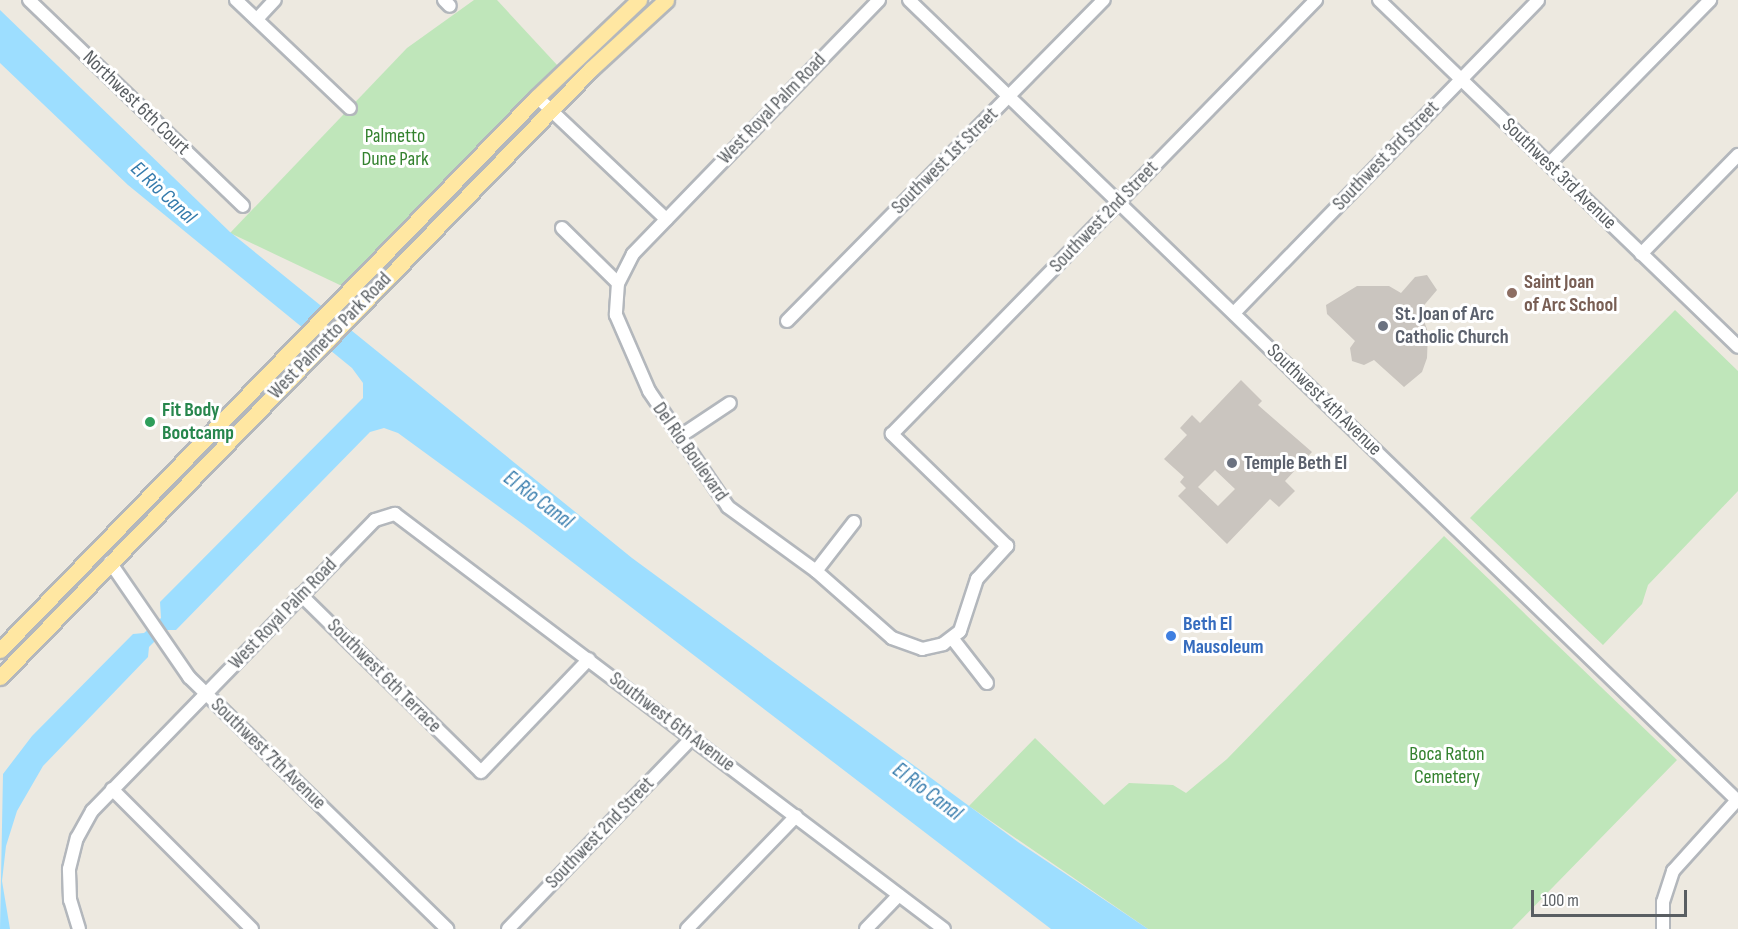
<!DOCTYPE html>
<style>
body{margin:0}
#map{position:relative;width:1738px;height:929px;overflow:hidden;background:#ede9e0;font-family:"Sofia Sans Condensed",sans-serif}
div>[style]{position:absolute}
.green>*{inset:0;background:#bfe6ba}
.water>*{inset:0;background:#9ddeff}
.building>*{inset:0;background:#cac5bf}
.roads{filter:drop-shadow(2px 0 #b3b7bc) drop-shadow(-2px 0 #b3b7bc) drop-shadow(0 2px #b3b7bc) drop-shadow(0 -2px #b3b7bc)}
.minor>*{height:12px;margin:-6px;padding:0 6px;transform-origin:6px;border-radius:6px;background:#fff}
.major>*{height:15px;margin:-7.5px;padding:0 7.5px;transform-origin:7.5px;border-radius:7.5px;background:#ffe7a2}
.dots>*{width:16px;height:16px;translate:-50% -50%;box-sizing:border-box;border:3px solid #fff;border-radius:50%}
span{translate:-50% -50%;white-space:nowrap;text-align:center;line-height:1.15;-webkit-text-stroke:6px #fff;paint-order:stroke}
.street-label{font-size:20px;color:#595e62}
.park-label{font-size:20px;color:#34822f}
.education-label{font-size:20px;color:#785e54;font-weight:700}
.left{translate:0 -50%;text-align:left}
.worship-label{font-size:20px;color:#5b616d;font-weight:700}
.leisure-label{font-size:20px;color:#27864d;font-weight:700}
.shop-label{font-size:20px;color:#366cbe;font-weight:700}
.water-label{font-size:21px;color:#357bac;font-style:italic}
.scale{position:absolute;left:1531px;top:890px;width:156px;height:27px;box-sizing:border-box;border:3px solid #595e62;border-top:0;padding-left:8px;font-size:18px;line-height:21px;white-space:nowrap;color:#595e62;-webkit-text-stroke:4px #fff;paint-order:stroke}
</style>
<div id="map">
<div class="green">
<div style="clip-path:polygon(474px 0,497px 0,558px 66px,342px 286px,230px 233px,407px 48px)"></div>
<div style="clip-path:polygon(1675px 310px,1738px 371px,1738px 491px,1648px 585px,1642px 604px,1603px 645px,1470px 518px)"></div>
<div style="clip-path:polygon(1444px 536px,1677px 760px,1512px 929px,1148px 929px,969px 806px,1035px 738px,1104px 805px,1129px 783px,1173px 785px,1186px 793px,1227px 759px)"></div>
</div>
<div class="water">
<div style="clip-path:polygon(0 10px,230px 232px,632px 558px,1018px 842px,1148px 929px,1051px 929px,524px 525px,398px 433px,384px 428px,370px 432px,176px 630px,166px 630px,149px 647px,148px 657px,43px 766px,17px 811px,6px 846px,2px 881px,10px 929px,0 929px,3px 774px,32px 736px,133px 634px,144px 633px,161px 618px,160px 602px,363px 398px,363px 383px,352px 368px,128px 185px,0 63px)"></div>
</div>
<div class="building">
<div style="clip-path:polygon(1427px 275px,1437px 290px,1420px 310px,1428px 332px,1427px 358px,1422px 372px,1404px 387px,1374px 360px,1364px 365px,1352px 361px,1350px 348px,1355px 341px,1327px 314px,1326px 305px,1357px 286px,1389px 286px,1401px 293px,1415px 277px)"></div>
<div style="clip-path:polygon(evenodd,1241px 380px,1262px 401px,1258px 405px,1312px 452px,1285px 481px,1295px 491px,1279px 507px,1270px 499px,1227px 544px,1178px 496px,1186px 488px,1180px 482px,1184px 477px,1164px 459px,1187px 435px,1180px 428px,1192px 415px,1200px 423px,1241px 380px,1215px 470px,1235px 489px,1218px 506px,1198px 487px,1215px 470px)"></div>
</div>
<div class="roads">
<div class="minor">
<div style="left:29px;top:0;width:297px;rotate:43.9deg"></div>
<div style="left:236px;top:0;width:157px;rotate:43.5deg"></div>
<div style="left:444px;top:0;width:8px;rotate:45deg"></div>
<div style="left:879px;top:0;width:354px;rotate:134.1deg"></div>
<div style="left:633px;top:254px;width:33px;rotate:117deg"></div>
<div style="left:618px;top:283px;width:32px;rotate:94deg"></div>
<div style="left:616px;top:315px;width:83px;rotate:66.5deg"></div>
<div style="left:649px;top:391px;width:140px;rotate:55.7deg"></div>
<div style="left:728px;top:507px;width:109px;rotate:36deg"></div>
<div style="left:816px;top:571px;width:101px;rotate:41.4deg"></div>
<div style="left:892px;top:638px;width:32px;rotate:20deg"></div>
<div style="left:922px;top:649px;width:22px;rotate:-13deg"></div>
<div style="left:943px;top:644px;width:21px;rotate:-37deg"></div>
<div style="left:960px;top:631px;width:55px;rotate:-71.9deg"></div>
<div style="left:977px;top:579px;width:45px;rotate:-47.7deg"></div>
<div style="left:1007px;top:546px;width:161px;rotate:-135.8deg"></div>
<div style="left:892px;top:434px;width:607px;rotate:-45.67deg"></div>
<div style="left:909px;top:0;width:1153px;rotate:44.02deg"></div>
<div style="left:1379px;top:0;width:499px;rotate:44deg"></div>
<div style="left:257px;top:19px;width:26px;rotate:-47deg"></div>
<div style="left:537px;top:97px;width:178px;rotate:43.4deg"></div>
<div style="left:1549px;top:164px;width:230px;rotate:-45.5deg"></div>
<div style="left:562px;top:228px;width:78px;rotate:44.5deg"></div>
<div style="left:1641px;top:254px;width:139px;rotate:-45.6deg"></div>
<div style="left:1234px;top:313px;width:436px;rotate:-45.8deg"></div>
<div style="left:787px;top:321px;width:451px;rotate:-45.4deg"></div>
<div style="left:679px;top:437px;width:61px;rotate:-33.7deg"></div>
<div style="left:110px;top:562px;width:140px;rotate:55.5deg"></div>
<div style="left:189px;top:677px;width:361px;rotate:44.3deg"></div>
<div style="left:816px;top:571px;width:62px;rotate:-52.2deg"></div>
<div style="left:301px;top:595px;width:252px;rotate:44.5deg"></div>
<div style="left:481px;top:772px;width:156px;rotate:-46.3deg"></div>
<div style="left:952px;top:638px;width:57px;rotate:52.1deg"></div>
<div style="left:112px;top:789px;width:198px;rotate:45deg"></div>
<div style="left:79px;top:929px;width:30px;rotate:-107deg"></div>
<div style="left:70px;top:900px;width:31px;rotate:-92deg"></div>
<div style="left:69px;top:869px;width:32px;rotate:-76deg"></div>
<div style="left:77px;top:838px;width:31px;rotate:-61deg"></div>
<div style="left:92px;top:811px;width:406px;rotate:-45.8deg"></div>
<div style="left:375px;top:520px;width:21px;rotate:-17deg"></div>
<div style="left:395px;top:514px;width:688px;rotate:37.09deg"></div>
<div style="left:508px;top:929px;width:265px;rotate:-46.1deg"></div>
<div style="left:687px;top:929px;width:157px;rotate:-46deg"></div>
<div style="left:866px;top:929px;width:47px;rotate:-45.9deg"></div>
<div style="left:1663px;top:929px;width:27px;rotate:-90deg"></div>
<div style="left:1663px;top:902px;width:33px;rotate:-72deg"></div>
<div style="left:1673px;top:871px;width:97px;rotate:-47.9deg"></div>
</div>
<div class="major">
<div style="left:0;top:650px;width:771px;rotate:-45.84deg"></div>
<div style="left:537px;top:97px;width:141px;rotate:-43.6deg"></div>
<div style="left:0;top:677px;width:848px;rotate:-45.81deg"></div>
<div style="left:591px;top:69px;width:102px;rotate:-42.6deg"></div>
</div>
</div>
<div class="dots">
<div style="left:1512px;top:293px;background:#8d6e63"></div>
<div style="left:1383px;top:326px;background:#6b7280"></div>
<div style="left:150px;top:422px;background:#2e9e5b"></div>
<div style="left:1232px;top:463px;background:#6b7280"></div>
<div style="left:1171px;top:636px;background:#3f7fe0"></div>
</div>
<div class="street-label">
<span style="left:136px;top:103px;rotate:44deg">Northwest 6th Court</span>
<span style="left:772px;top:109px;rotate:-46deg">West Royal Palm Road</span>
<span style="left:1386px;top:156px;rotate:-46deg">Southwest 3rd Street</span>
<span style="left:945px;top:161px;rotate:-45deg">Southwest 1st Street</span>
<span style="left:1559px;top:174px;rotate:44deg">Southwest 3rd Avenue</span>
<span style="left:1104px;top:217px;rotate:-46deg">Southwest 2nd Street</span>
<span style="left:330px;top:336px;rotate:-46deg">West Palmetto Park Road</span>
<span style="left:1324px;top:400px;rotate:44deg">Southwest 4th Avenue</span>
<span style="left:690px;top:452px;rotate:55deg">Del Rio Boulevard</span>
<span style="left:283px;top:614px;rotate:-46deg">West Royal Palm Road</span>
<span style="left:384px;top:676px;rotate:45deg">Southwest 6th Terrace</span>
<span style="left:672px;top:722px;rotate:37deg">Southwest 6th Avenue</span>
<span style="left:268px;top:754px;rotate:44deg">Southwest 7th Avenue</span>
<span style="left:600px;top:833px;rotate:-46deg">Southwest 2nd Street</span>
</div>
<div class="park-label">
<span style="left:395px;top:148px">Palmetto<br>Dune Park</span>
<span style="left:1447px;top:766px">Boca Raton<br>Cemetery</span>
</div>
<div class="education-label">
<span class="left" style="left:1524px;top:294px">Saint Joan<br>of Arc School</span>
</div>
<div class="worship-label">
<span class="left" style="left:1395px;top:326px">St. Joan of Arc<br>Catholic Church</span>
<span class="left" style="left:1244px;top:463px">Temple Beth El</span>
</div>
<div class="leisure-label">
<span class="left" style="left:162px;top:422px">Fit Body<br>Bootcamp</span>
</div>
<div class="shop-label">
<span class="left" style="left:1183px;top:636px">Beth El<br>Mausoleum</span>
</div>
<div class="water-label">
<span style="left:163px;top:193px;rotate:43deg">El Rio Canal</span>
<span style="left:538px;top:500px;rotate:37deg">El Rio Canal</span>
<span style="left:927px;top:792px;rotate:37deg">El Rio Canal</span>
</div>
<div class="scale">100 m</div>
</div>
